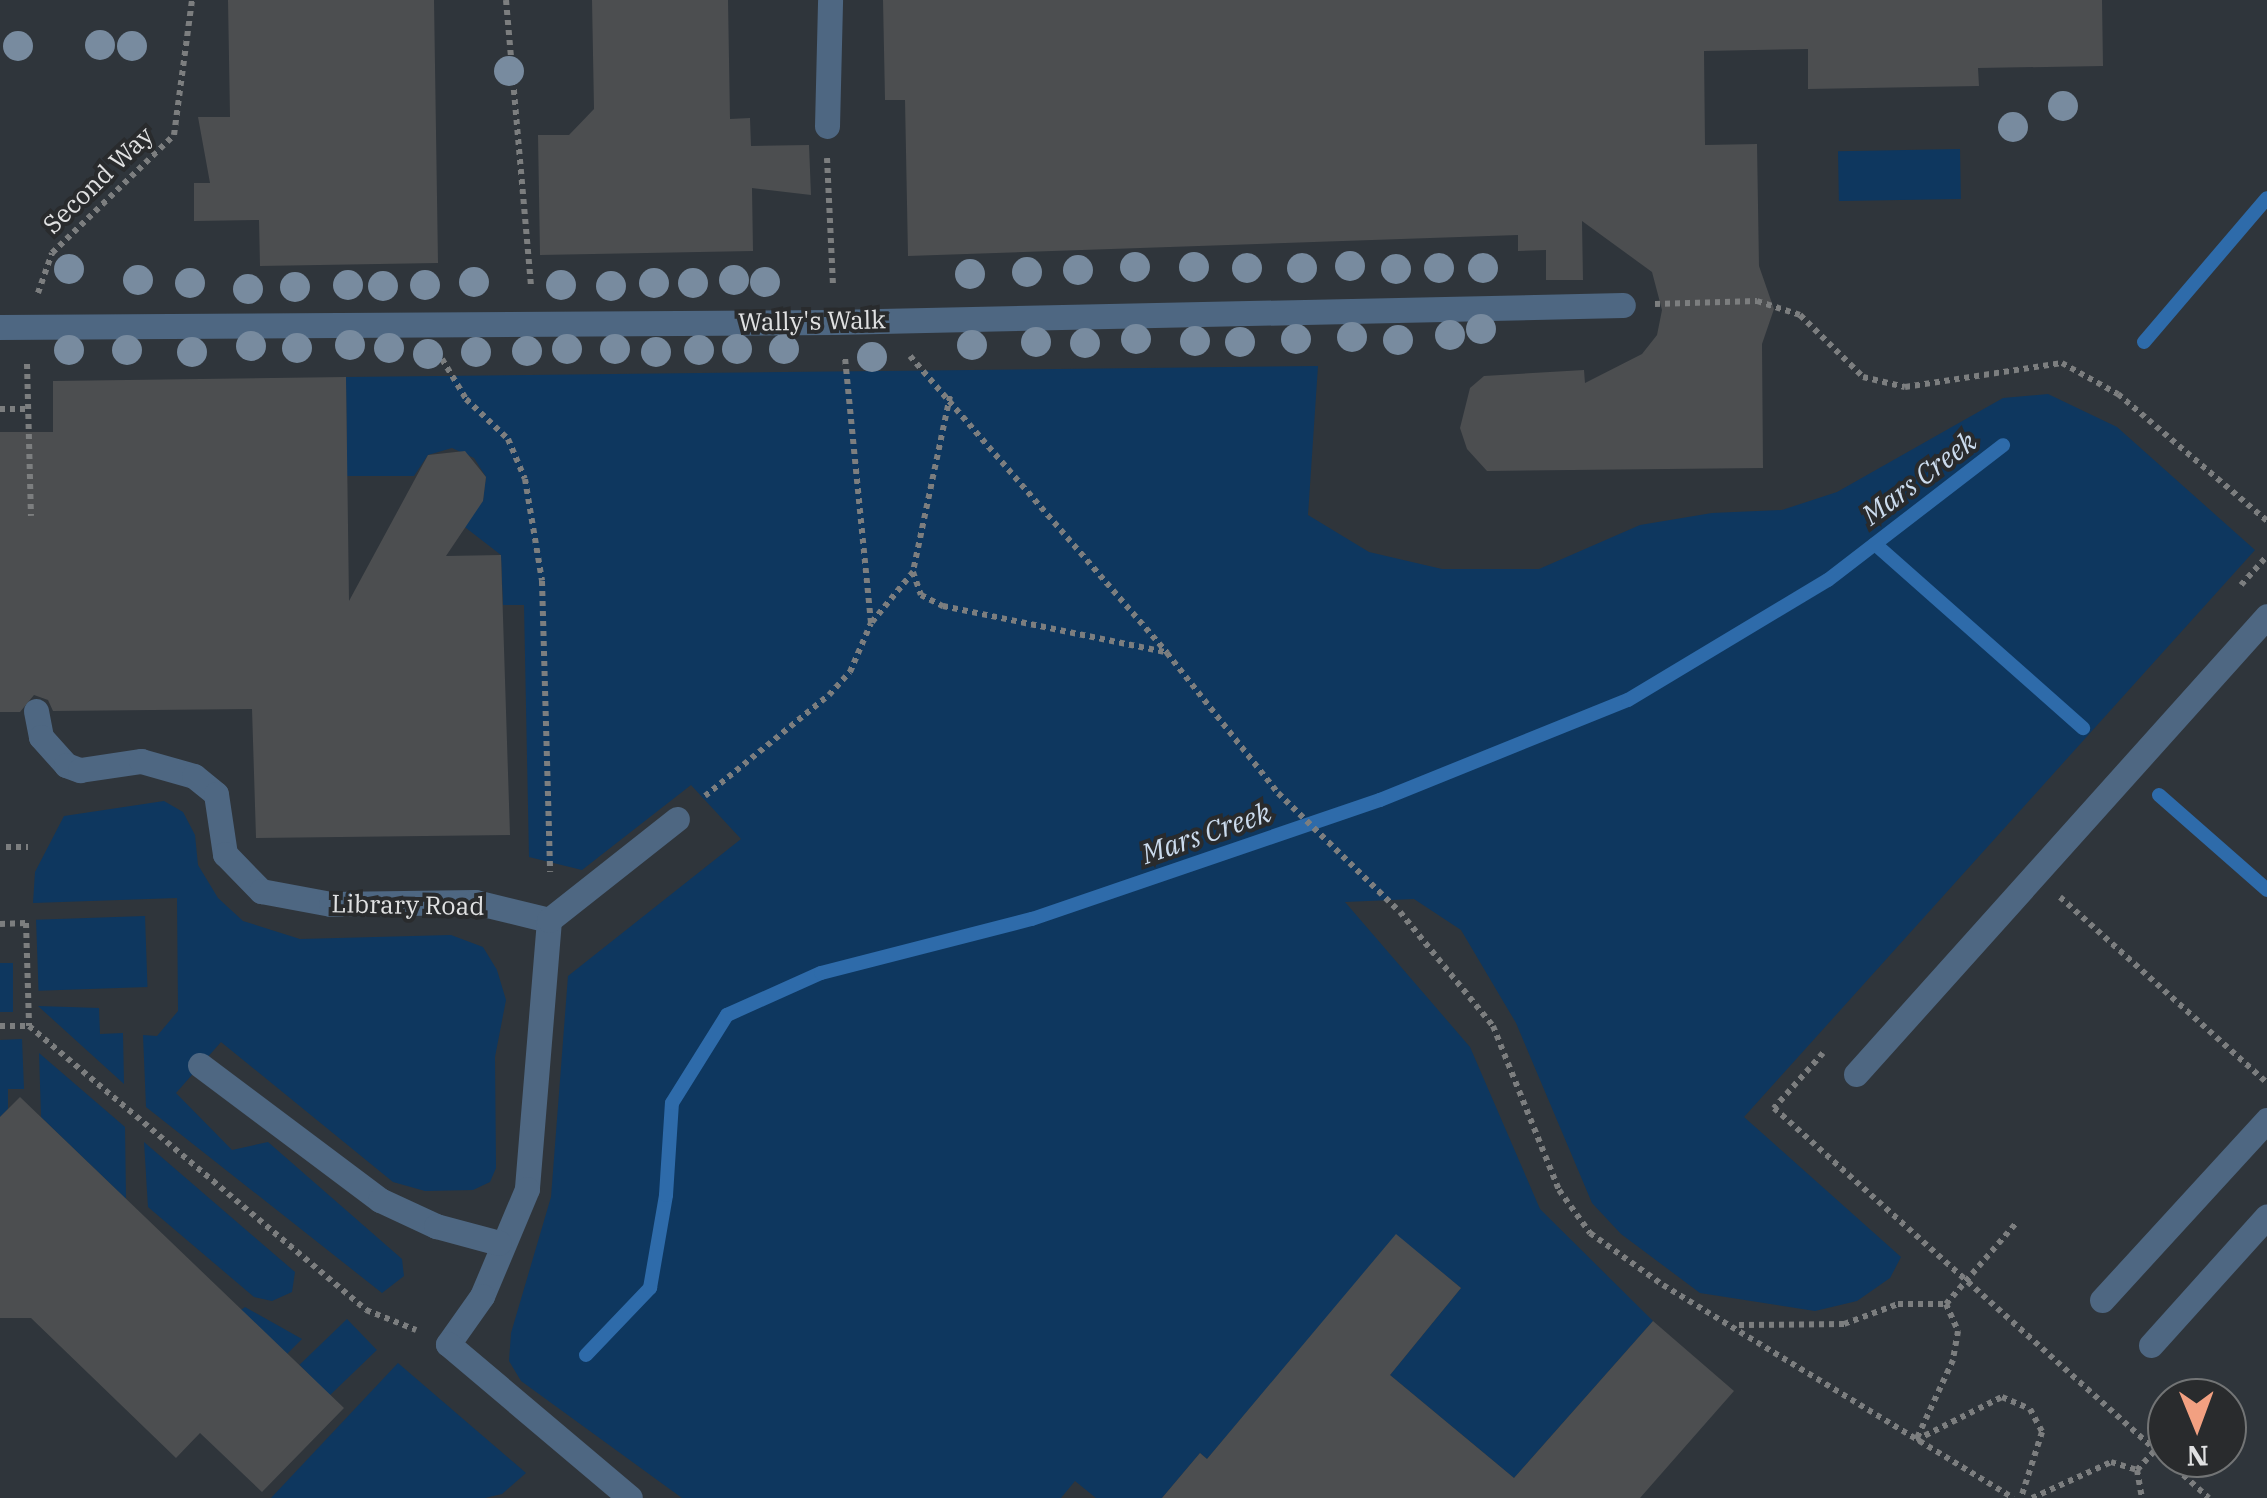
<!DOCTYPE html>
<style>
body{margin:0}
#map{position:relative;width:2267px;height:1498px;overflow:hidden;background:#292b2d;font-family:"IBM Plex Serif",serif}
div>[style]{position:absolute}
.built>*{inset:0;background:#2f353b}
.green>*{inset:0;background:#0e375f;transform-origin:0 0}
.stream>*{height:14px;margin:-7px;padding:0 7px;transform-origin:7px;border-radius:7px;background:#2e6baa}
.building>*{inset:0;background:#4c4e50}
.path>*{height:6px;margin-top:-3px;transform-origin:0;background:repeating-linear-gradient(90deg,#7c7e7f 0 5px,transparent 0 10px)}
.minor>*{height:25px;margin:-12.5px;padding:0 12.5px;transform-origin:12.5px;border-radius:12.5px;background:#4e6782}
.trees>*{width:30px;height:30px;margin:-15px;border-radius:50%;background:#788b9f}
span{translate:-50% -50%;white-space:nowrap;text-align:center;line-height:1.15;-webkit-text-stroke:8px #292b2d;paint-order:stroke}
.street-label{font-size:25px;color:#e0e1e2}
.water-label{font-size:28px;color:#cbdbed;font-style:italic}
.north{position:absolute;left:2147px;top:1378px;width:100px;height:100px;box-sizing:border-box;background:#292b2d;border:2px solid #727475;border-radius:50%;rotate:179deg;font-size:28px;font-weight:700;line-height:40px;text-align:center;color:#e0e1e2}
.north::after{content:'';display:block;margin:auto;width:35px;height:45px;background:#f2a081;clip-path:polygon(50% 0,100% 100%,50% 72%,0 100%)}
</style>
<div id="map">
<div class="built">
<div style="clip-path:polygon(evenodd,0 0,2267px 0,2267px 1498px,0 1498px,0 0,2167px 1398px,2227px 1398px,2227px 1458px,2167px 1458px,2167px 1398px)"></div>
</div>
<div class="green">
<div style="left:1960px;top:149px;width:50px;height:122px;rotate:89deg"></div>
<div style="clip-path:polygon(1318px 366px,1308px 515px,1369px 552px,1442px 569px,1539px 569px,1640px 525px,1712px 513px,1782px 510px,1837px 492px,2003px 398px,2048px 394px,2117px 427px,2255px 550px,1744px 1117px,1901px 1257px,1890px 1278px,1857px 1301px,1815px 1311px,1700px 1293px,1621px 1234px,1592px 1203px,1516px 1023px,1461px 930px,1414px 899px,1345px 902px,1470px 1047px,1540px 1209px,1653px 1321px,1514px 1478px,1390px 1375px,1461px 1288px,1396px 1235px,1207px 1459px,1200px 1453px,1162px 1498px,1096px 1498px,1075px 1481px,1061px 1498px,682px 1498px,521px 1381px,509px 1361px,511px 1333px,551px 1197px,568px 976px,741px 839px,691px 785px,582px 870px,529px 857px,524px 605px,503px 605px,501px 555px,457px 521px,483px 501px,486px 477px,474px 458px,452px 448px,428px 455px,414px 476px,347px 476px,346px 377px)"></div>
<div style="clip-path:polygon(164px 801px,183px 812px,195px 835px,198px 865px,218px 898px,243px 921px,300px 939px,451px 935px,483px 947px,497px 970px,506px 1000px,495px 1057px,496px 1168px,490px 1182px,473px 1190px,425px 1191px,393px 1182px,221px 1042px,176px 1093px,232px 1150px,268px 1142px,402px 1259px,404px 1276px,382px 1293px,146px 1107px,143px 1035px,157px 1036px,178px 1011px,177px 898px,33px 903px,35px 872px,64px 816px)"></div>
<div style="left:145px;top:916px;width:71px;height:109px;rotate:88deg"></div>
<div style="left:0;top:963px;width:13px;height:49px"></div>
<div style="clip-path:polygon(38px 1006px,99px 1008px,100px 1034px,123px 1033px,124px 1084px)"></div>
<div style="clip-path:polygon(22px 1039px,24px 1089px,8px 1089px,8px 1109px,0 1117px,0 1040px)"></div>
<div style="clip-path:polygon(39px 1053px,125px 1127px,126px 1199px,41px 1117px)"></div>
<div style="clip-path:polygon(144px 1142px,295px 1272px,292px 1292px,272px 1301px,254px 1297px,148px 1207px)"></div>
<div style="clip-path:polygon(245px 1307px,302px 1339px,287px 1354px,241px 1310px)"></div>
<div style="left:347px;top:1319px;width:43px;height:66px;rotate:46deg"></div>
<div style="clip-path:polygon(398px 1363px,526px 1473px,502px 1494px,485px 1498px,271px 1498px)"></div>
</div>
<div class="stream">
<div style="left:2144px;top:342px;width:189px;rotate:-49.5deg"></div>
<div style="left:1875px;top:544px;width:278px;rotate:41.5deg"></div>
<div style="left:2159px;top:795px;width:144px;rotate:41.3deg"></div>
<div style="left:586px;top:1355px;width:93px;rotate:-46.3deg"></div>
<div style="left:650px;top:1288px;width:94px;rotate:-80.2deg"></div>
<div style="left:666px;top:1195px;width:92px;rotate:-86.3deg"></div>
<div style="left:672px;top:1103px;width:104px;rotate:-58deg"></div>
<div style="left:727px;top:1015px;width:103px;rotate:-24.1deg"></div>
<div style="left:821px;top:973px;width:218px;rotate:-14.4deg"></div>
<div style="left:1032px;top:919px;width:368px;rotate:-18.9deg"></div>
<div style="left:1380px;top:800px;width:267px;rotate:-22deg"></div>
<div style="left:1628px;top:700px;width:233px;rotate:-31deg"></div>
<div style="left:1828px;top:580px;width:221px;rotate:-37.6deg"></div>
</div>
<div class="building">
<div style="clip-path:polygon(228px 0,434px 0,438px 263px,260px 266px,259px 220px,194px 221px,194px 183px,210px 183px,198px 117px,230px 117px)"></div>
<div style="clip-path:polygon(592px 0,728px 0,730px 119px,750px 118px,751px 146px,809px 145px,811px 195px,752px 188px,753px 251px,540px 255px,538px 135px,569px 135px,594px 109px)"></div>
<div style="clip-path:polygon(883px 0,2102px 0,2103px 66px,1978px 68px,1979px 86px,1808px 89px,1808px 49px,1704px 51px,1705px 145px,1757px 144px,1759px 266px,1774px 309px,1762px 344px,1763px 468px,1487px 471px,1467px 449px,1460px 428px,1470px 388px,1484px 376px,1584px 370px,1585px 383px,1642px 354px,1657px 335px,1662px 310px,1652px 272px,1582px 221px,1583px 280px,1546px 280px,1546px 250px,1518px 251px,1518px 235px,908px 256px,905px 100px,885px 100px)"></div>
<div style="clip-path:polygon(346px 377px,349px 601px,428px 455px,465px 451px,486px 477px,483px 501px,446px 556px,501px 555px,510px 835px,256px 838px,252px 709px,53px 711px,48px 700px,34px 695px,20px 712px,0 712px,0 432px,53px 432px,53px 381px)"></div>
<div style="clip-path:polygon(20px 1097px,344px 1408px,262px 1492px,200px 1433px,176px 1458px,31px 1318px,0 1318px,0 1117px)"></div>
<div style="clip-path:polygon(1396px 1234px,1461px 1288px,1390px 1375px,1514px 1478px,1653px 1321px,1734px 1391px,1640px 1498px,1162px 1498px,1200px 1453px,1207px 1459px)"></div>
</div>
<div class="path">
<div style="left:506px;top:0;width:289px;rotate:85deg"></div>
<div style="left:827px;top:158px;width:128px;rotate:87.3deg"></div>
<div style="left:38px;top:293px;width:42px;rotate:-70.7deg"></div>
<div style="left:52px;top:253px;width:170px;rotate:-44deg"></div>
<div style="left:174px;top:135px;width:136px;rotate:-82.4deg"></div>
<div style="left:1655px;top:304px;width:102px;rotate:-1.7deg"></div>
<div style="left:1757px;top:301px;width:45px;rotate:18deg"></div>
<div style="left:1800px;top:315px;width:88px;rotate:44.5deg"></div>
<div style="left:1863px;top:377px;width:43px;rotate:13.4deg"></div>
<div style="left:1905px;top:387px;width:159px;rotate:-8.7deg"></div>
<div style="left:2062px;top:363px;width:64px;rotate:29deg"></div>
<div style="left:2118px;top:394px;width:196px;rotate:40.4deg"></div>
<div style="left:910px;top:356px;width:393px;rotate:49.1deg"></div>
<div style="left:1167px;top:653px;width:179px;rotate:51.6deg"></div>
<div style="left:1278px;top:793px;width:170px;rotate:44.3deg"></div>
<div style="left:1400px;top:912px;width:147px;rotate:50.8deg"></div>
<div style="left:1493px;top:1026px;width:177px;rotate:68.1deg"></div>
<div style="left:1559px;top:1190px;width:53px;rotate:54.2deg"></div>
<div style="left:1590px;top:1233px;width:90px;rotate:35.5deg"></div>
<div style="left:1663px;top:1285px;width:410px;rotate:31.3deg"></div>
<div style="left:442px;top:359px;width:47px;rotate:59deg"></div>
<div style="left:466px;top:399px;width:58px;rotate:43.6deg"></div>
<div style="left:508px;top:439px;width:43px;rotate:67deg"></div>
<div style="left:525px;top:479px;width:103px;rotate:80.5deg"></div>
<div style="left:542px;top:581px;width:291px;rotate:88.4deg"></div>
<div style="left:27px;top:364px;width:152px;rotate:88.5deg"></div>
<div style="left:950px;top:396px;width:180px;rotate:101.9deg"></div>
<div style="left:913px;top:572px;width:24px;rotate:71deg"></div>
<div style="left:921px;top:595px;width:25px;rotate:27deg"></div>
<div style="left:943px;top:606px;width:228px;rotate:11.7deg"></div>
<div style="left:0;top:409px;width:29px"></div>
<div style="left:2241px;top:585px;width:39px;rotate:-48deg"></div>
<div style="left:872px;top:622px;width:65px;rotate:-50.6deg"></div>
<div style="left:705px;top:796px;width:160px;rotate:-39.2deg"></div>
<div style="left:829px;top:695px;width:31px;rotate:-48deg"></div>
<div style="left:850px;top:672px;width:53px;rotate:-66.8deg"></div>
<div style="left:871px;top:623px;width:267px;rotate:-95.6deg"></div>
<div style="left:6px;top:847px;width:22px"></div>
<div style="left:2060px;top:897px;width:277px;rotate:41.9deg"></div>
<div style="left:0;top:924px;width:26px;rotate:-2deg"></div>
<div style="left:26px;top:923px;width:103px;rotate:88.3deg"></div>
<div style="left:0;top:1026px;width:29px"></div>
<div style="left:29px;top:1026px;width:441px;rotate:40.1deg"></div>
<div style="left:366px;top:1310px;width:54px;rotate:21.8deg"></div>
<div style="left:1823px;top:1053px;width:74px;rotate:131.7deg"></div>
<div style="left:1774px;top:1108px;width:584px;rotate:41.88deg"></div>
<div style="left:1946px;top:1304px;width:108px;rotate:-49.1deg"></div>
<div style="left:1739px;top:1325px;width:105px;rotate:-0.5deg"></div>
<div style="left:1844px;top:1324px;width:58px;rotate:-20.3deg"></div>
<div style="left:1898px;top:1304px;width:48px"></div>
<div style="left:1946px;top:1304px;width:30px;rotate:66deg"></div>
<div style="left:1958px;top:1331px;width:29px;rotate:100deg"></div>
<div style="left:1953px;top:1360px;width:88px;rotate:114.8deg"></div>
<div style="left:1916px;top:1440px;width:96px;rotate:-26.6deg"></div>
<div style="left:2002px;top:1397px;width:30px;rotate:23deg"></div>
<div style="left:2030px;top:1409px;width:26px;rotate:62deg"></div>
<div style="left:2042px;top:1432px;width:69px;rotate:107.7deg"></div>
<div style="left:2204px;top:1398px;width:4px;rotate:-56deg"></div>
<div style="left:2137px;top:1470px;width:45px;rotate:-47.7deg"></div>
<div style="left:2032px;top:1498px;width:87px;rotate:-24.5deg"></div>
<div style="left:2111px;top:1462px;width:27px;rotate:17deg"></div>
<div style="left:2137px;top:1470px;width:28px;rotate:80deg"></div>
</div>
<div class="minor">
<div style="left:827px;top:126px;width:126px;rotate:-88.6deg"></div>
<div style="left:0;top:327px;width:834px;rotate:-0.34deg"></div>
<div style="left:834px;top:322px;width:789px;rotate:-1.23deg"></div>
<div style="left:36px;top:711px;width:26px;rotate:79deg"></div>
<div style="left:41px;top:737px;width:38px;rotate:48deg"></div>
<div style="left:66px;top:765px;width:15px;rotate:20deg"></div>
<div style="left:80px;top:770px;width:62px;rotate:-8.4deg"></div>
<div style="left:141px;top:761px;width:55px;rotate:15.8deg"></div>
<div style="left:194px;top:776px;width:28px;rotate:39deg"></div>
<div style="left:216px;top:794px;width:61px;rotate:81.5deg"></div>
<div style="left:225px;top:854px;width:52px;rotate:45.8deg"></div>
<div style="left:261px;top:891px;width:71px;rotate:10.5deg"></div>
<div style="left:331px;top:904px;width:144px;rotate:-0.8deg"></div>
<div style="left:475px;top:902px;width:76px;rotate:13.7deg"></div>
<div style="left:549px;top:920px;width:270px;rotate:94.7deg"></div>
<div style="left:527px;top:1189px;width:116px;rotate:112.8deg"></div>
<div style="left:482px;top:1296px;width:59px;rotate:125.3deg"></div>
<div style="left:448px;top:1344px;width:238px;rotate:40.2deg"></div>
<div style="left:549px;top:920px;width:163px;rotate:-38.3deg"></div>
<div style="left:200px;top:1065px;width:225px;rotate:36.9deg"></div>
<div style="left:380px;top:1200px;width:62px;rotate:24.9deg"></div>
<div style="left:436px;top:1226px;width:65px;rotate:15.1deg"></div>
<div style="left:1856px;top:1074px;width:615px;rotate:-48.1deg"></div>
<div style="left:2102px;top:1300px;width:244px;rotate:-47.5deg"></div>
<div style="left:2151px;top:1345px;width:173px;rotate:-48deg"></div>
</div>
<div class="trees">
<div style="left:100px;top:45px"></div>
<div style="left:18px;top:46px"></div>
<div style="left:132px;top:46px"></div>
<div style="left:509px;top:71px"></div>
<div style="left:2063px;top:106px"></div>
<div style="left:2013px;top:127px"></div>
<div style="left:1350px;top:266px"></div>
<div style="left:1135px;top:267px"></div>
<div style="left:1194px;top:267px"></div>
<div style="left:1247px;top:268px"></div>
<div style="left:1302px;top:268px"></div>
<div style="left:1439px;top:268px"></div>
<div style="left:1483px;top:268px"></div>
<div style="left:69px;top:269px"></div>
<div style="left:1396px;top:269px"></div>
<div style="left:1078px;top:270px"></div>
<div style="left:1027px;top:272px"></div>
<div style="left:970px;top:274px"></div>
<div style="left:138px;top:280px"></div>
<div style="left:734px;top:280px"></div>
<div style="left:474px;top:282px"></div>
<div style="left:765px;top:282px"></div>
<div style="left:190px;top:283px"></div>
<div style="left:654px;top:283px"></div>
<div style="left:693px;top:283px"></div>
<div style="left:348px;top:285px"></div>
<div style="left:425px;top:285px"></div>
<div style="left:561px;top:285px"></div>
<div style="left:383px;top:286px"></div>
<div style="left:611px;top:286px"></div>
<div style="left:295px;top:287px"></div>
<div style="left:248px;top:289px"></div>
<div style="left:1481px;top:329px"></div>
<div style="left:1450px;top:335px"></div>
<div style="left:1352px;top:337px"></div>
<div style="left:1136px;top:339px"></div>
<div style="left:1296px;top:339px"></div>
<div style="left:1398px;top:340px"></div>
<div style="left:1195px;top:341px"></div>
<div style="left:1036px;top:342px"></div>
<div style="left:1240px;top:342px"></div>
<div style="left:1085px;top:343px"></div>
<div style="left:350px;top:345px"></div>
<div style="left:972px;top:345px"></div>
<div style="left:251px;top:346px"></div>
<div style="left:297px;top:348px"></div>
<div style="left:389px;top:348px"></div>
<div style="left:567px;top:349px"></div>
<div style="left:615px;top:349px"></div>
<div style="left:737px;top:349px"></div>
<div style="left:784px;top:349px"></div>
<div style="left:69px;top:350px"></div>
<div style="left:127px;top:350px"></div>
<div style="left:699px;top:350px"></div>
<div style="left:527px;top:351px"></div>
<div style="left:192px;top:352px"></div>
<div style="left:476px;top:352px"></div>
<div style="left:656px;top:352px"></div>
<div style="left:428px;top:354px"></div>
<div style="left:872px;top:357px"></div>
</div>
<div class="street-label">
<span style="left:98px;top:180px;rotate:-44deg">Second Way</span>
<span style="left:812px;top:321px;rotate:-1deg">Wally's Walk</span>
<span style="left:408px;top:905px;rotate:1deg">Library Road</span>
</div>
<div class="water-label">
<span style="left:1919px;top:478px;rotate:-37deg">Mars Creek</span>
<span style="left:1206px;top:833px;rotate:-19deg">Mars Creek</span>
</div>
<div class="north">N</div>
</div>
